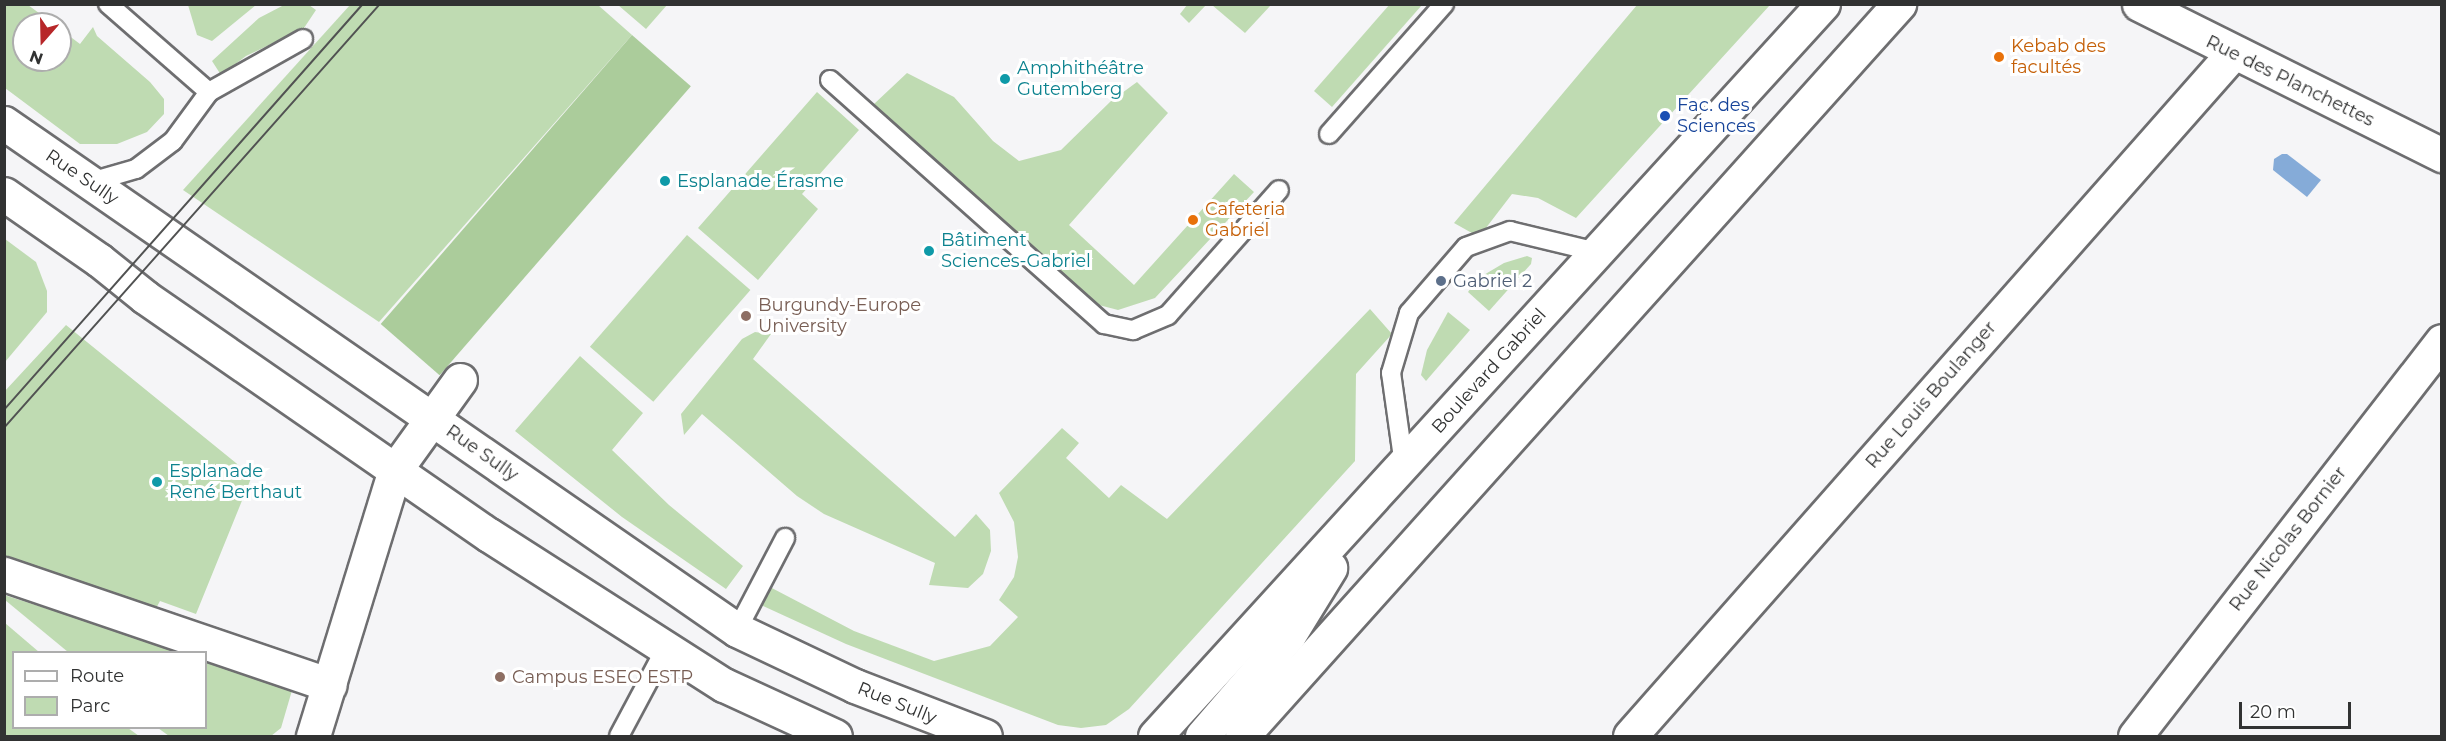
<!DOCTYPE html>
<meta charset="utf-8">
<style>
body{margin:0}
#map{position:relative;width:2446px;height:741px;overflow:hidden;background:#f5f5f7;font-family:Montserrat,sans-serif}
div>[style]{position:absolute}
.green>*{inset:0;background:#bfdbb2;transform-origin:0 0}
.forest>*{inset:0;background:#abcc9b;transform-origin:0 0}
.water>*{inset:0;background:#85abd8}
.roads{filter:drop-shadow(2px 0 #6e6e70) drop-shadow(-2px 0 #6e6e70) drop-shadow(0 2px #6e6e70) drop-shadow(0 -2px #6e6e70)}
.lane>*{height:18px;margin:-9px;padding:0 9px;transform-origin:9px;border-radius:9px;background:#fff}
.street>*{height:33px;margin:-16.5px;padding:0 16.5px;transform-origin:16.5px;border-radius:16.5px;background:#fff}
.secondary>*{height:33px;margin:-16.5px;padding:0 16.5px;transform-origin:16.5px;border-radius:16.5px;background:#fff}
.tram>*{height:1.5px;margin:-0.75px;padding:0 0.75px;transform-origin:0.75px;border-radius:0.75px;background:#515252}
.dots>*{width:16px;height:16px;translate:-50% -50%;box-sizing:border-box;border:3px solid #fff;border-radius:50%}
span{translate:-50% -50%;white-space:nowrap;text-align:center;line-height:1.15;-webkit-text-stroke:6px #fff;paint-order:stroke}
.food-label{font-size:18px;color:#c56008}
.left{translate:0 -50%;text-align:left}
.culture-label{font-size:18px;color:#0d838f}
.street-label{font-size:18px;color:#313232}
.transit-label{font-size:18px;color:#164399}
.service-label{font-size:18px;color:#4e5e75}
.education-label{font-size:18px;color:#785e54}
.frame{position:absolute;inset:0;border:6px solid #313232;pointer-events:none}
.legend{position:absolute;left:12px;top:651px;width:195px;height:78px;box-sizing:border-box;background:#fff;border:2px solid #adadad;margin:0;padding:8px 10px;list-style:none;font-size:18px;color:#313232}
.legend li{display:flex;align-items:center;gap:12px;height:30px}
.legend b{width:30px;border:2px solid #adadad}
.north{position:absolute;left:12px;top:12px;width:60px;height:60px;box-sizing:border-box;background:#fff;border:2px solid #adadad;border-radius:50%;rotate:200deg;font-size:16px;font-weight:700;line-height:24px;text-align:center;color:#313232}
.north::after{content:'';display:block;margin:auto;width:21px;height:27px;background:#b72729;clip-path:polygon(50% 0,100% 100%,50% 72%,0 100%)}
.scale{position:absolute;left:2239px;top:702px;width:112px;height:27px;box-sizing:border-box;border:3px solid #313232;border-top:0;padding-left:8px;font-size:18px;line-height:21px;white-space:nowrap;color:#313232;-webkit-text-stroke:4px #fff;paint-order:stroke}
</style>
<div id="map">
<div class="green">
<div style="clip-path:polygon(5px 4px,28px 5px,54px 24px,24px 24px,24px 60px,60px 60px,60px 29px,80px 44px,93px 27px,97px 36px,150px 82px,164px 99px,164px 114px,147px 132px,117px 144px,80px 144px,5px 88px)"></div>
<div style="clip-path:polygon(1390px 4px,1422px 5px,1332px 107px,1314px 91px)"></div>
<div style="clip-path:polygon(188px 5px,188px 4px,256px 5px,212px 41px,197px 35px)"></div>
<div style="clip-path:polygon(284px 5px,309px 5px,316px 10px,304px 28px,246px 56px,221px 75px,212px 61px,259px 18px)"></div>
<div style="clip-path:polygon(350px 5px,598px 5px,632px 35px,379px 322px,183px 190px)"></div>
<div style="clip-path:polygon(618px 5px,667px 5px,646px 29px)"></div>
<div style="clip-path:polygon(1187px 5px,1206px 5px,1189px 23px,1180px 14px)"></div>
<div style="clip-path:polygon(1212px 5px,1271px 5px,1245px 33px)"></div>
<div style="clip-path:polygon(1637px 5px,1770px 5px,1576px 218px,1538px 198px,1512px 194px,1479px 237px,1454px 223px)"></div>
<div style="clip-path:polygon(907px 73px,954px 97px,993px 141px,1019px 161px,1061px 150px,1111px 101px,1137px 82px,1168px 113px,1069px 225px,1134px 285px,1234px 174px,1254px 192px,1155px 298px,1118px 310px,1095px 304px,874px 104px)"></div>
<div style="clip-path:polygon(817px 92px,859px 130px,802px 194px,818px 209px,758px 280px,698px 228px)"></div>
<div style="left:687px;top:235px;width:84px;height:148px;rotate:41deg"></div>
<div style="clip-path:polygon(5px 239px,36px 262px,47px 291px,47px 312px,5px 362px)"></div>
<div style="clip-path:polygon(1527px 256px,1532px 258px,1531px 264px,1489px 311px,1468px 292px,1477px 279px,1504px 263px)"></div>
<div style="clip-path:polygon(1370px 309px,1392px 334px,1356px 374px,1355px 461px,1129px 709px,1106px 725px,1081px 728px,1058px 725px,846px 644px,761px 605px,768px 586px,854px 631px,934px 661px,990px 646px,1018px 617px,999px 600px,1014px 577px,1018px 557px,1014px 522px,999px 493px,1062px 428px,1079px 443px,1066px 458px,1109px 498px,1121px 485px,1167px 519px)"></div>
<div style="clip-path:polygon(1448px 312px,1470px 330px,1426px 381px,1421px 375px,1427px 350px)"></div>
<div style="clip-path:polygon(66px 325px,252px 476px,196px 614px,160px 601px,154px 612px,5px 562px,4px 392px)"></div>
<div style="clip-path:polygon(755px 332px,771px 334px,753px 359px,955px 537px,976px 514px,990px 530px,991px 551px,983px 574px,968px 588px,929px 585px,935px 563px,824px 514px,797px 496px,702px 414px,684px 435px,681px 414px,742px 339px)"></div>
<div style="clip-path:polygon(580px 356px,643px 413px,612px 450px,669px 505px,743px 566px,726px 589px,622px 517px,515px 431px)"></div>
<div style="clip-path:polygon(4px 595px,185px 652px,68px 652px,5px 600px)"></div>
<div style="clip-path:polygon(5px 623px,39px 652px,14px 652px,14px 728px,128px 728px,139px 736px,5px 736px)"></div>
<div style="clip-path:polygon(206px 659px,293px 687px,281px 728px,271px 736px,169px 736px,158px 728px,206px 728px)"></div>
</div>
<div class="forest">
<div style="left:632px;top:35px;width:78px;height:383px;rotate:41deg"></div>
</div>
<div class="water">
<div style="clip-path:polygon(2282px 154px,2287px 154px,2321px 180px,2307px 197px,2273px 170px,2274px 159px)"></div>
</div>
<div class="roads">
<div class="lane">
<div style="left:108px;top:4px;width:134px;rotate:41.1deg"></div>
<div style="left:830px;top:80px;width:367px;rotate:41.7deg"></div>
<div style="left:1104px;top:324px;width:30px;rotate:12deg"></div>
<div style="left:1133px;top:330px;width:38px;rotate:-23deg"></div>
<div style="left:1168px;top:315px;width:167px;rotate:-48.4deg"></div>
<div style="left:1329px;top:134px;width:174px;rotate:-48.5deg"></div>
<div style="left:91px;top:182px;width:47px;rotate:-16.1deg"></div>
<div style="left:136px;top:169px;width:46px;rotate:-37.1deg"></div>
<div style="left:173px;top:141px;width:61px;rotate:-53.7deg"></div>
<div style="left:209px;top:92px;width:108px;rotate:-29.4deg"></div>
<div style="left:1404px;top:465px;width:93px;rotate:-98deg"></div>
<div style="left:1391px;top:373px;width:63px;rotate:-73.3deg"></div>
<div style="left:1409px;top:313px;width:87px;rotate:-49.2deg"></div>
<div style="left:1466px;top:247px;width:47px;rotate:-20deg"></div>
<div style="left:1510px;top:231px;width:89px;rotate:13.6deg"></div>
<div style="left:737px;top:630px;width:104px;rotate:-62.4deg"></div>
<div style="left:619px;top:736px;width:100px;rotate:-61.9deg"></div>
</div>
<div class="street">
<div style="left:2139px;top:4px;width:339px;rotate:26.5deg"></div>
<div style="left:4px;top:574px;width:344px;rotate:18.8deg"></div>
<div style="left:313px;top:736px;width:278px;rotate:-72.9deg"></div>
<div style="left:395px;top:470px;width:111px;rotate:-54.2deg"></div>
<div style="left:1630px;top:736px;width:911px;rotate:-48.56deg"></div>
<div style="left:2135px;top:736px;width:500px;rotate:-52.15deg"></div>
</div>
<div class="secondary">
<div style="left:4px;top:123px;width:891px;rotate:34.67deg"></div>
<div style="left:737px;top:630px;width:131px;rotate:25.4deg"></div>
<div style="left:855px;top:686px;width:139px;rotate:21deg"></div>
<div style="left:4px;top:194px;width:116px;rotate:34.8deg"></div>
<div style="left:99px;top:260px;width:59px;rotate:38.8deg"></div>
<div style="left:145px;top:297px;width:418px;rotate:34.7deg"></div>
<div style="left:489px;top:535px;width:279px;rotate:32.6deg"></div>
<div style="left:724px;top:685px;width:122px;rotate:24.7deg"></div>
<div style="left:1155px;top:736px;width:991px;rotate:-47.62deg"></div>
<div style="left:1202px;top:736px;width:133px;rotate:-49.3deg"></div>
<div style="left:1289px;top:635px;width:79px;rotate:-58.5deg"></div>
<div style="left:1242px;top:736px;width:984px;rotate:-48.09deg"></div>
</div>
</div>
<div class="tram">
<div style="left:4px;top:410px;width:542px;rotate:-48.52deg"></div>
<div style="left:4px;top:428px;width:567px;rotate:-48.43deg"></div>
</div>
<div class="dots">
<div style="left:1999px;top:57px;background:#e8710a"></div>
<div style="left:1005px;top:79px;background:#0f9aa8"></div>
<div style="left:1665px;top:116px;background:#1a4fb4"></div>
<div style="left:665px;top:181px;background:#0f9aa8"></div>
<div style="left:1193px;top:220px;background:#e8710a"></div>
<div style="left:929px;top:251px;background:#0f9aa8"></div>
<div style="left:1441px;top:281px;background:#5c6f8a"></div>
<div style="left:746px;top:316px;background:#8d6e63"></div>
<div style="left:157px;top:482px;background:#0f9aa8"></div>
<div style="left:500px;top:677px;background:#8d6e63"></div>
</div>
<div class="food-label">
<span class="left" style="left:2011px;top:57px">Kebab des<br>facultés</span>
<span class="left" style="left:1205px;top:220px">Cafeteria<br>Gabriel</span>
</div>
<div class="culture-label">
<span class="left" style="left:1017px;top:79px">Amphithéâtre<br>Gutemberg</span>
<span class="left" style="left:677px;top:181px">Esplanade Érasme</span>
<span class="left" style="left:941px;top:251px">Bâtiment<br>Sciences-Gabriel</span>
<span class="left" style="left:169px;top:482px">Esplanade<br>René Berthaut</span>
</div>
<div class="street-label">
<span style="left:2290px;top:81px;rotate:26deg">Rue des Planchettes</span>
<span style="left:82px;top:177px;rotate:34deg">Rue Sully</span>
<span style="left:1489px;top:371px;rotate:-48deg">Boulevard Gabriel</span>
<span style="left:1931px;top:395px;rotate:-49deg">Rue Louis Boulanger</span>
<span style="left:482px;top:453px;rotate:35deg">Rue Sully</span>
<span style="left:2288px;top:539px;rotate:-52deg">Rue Nicolas Bornier</span>
<span style="left:897px;top:703px;rotate:22deg">Rue Sully</span>
</div>
<div class="transit-label">
<span class="left" style="left:1677px;top:116px">Fac. des<br>Sciences</span>
</div>
<div class="service-label">
<span class="left" style="left:1453px;top:281px">Gabriel 2</span>
</div>
<div class="education-label">
<span class="left" style="left:758px;top:316px">Burgundy-Europe<br>University</span>
<span class="left" style="left:512px;top:677px">Campus ESEO ESTP</span>
</div>
<div class="frame"></div>
<ul class="legend">
<li><b style="height:8px;background:#fff"></b>Route</li>
<li><b style="height:16px;background:#bfdbb2"></b>Parc</li>
</ul>
<div class="north">N</div>
<div class="scale">20 m</div>
</div>
